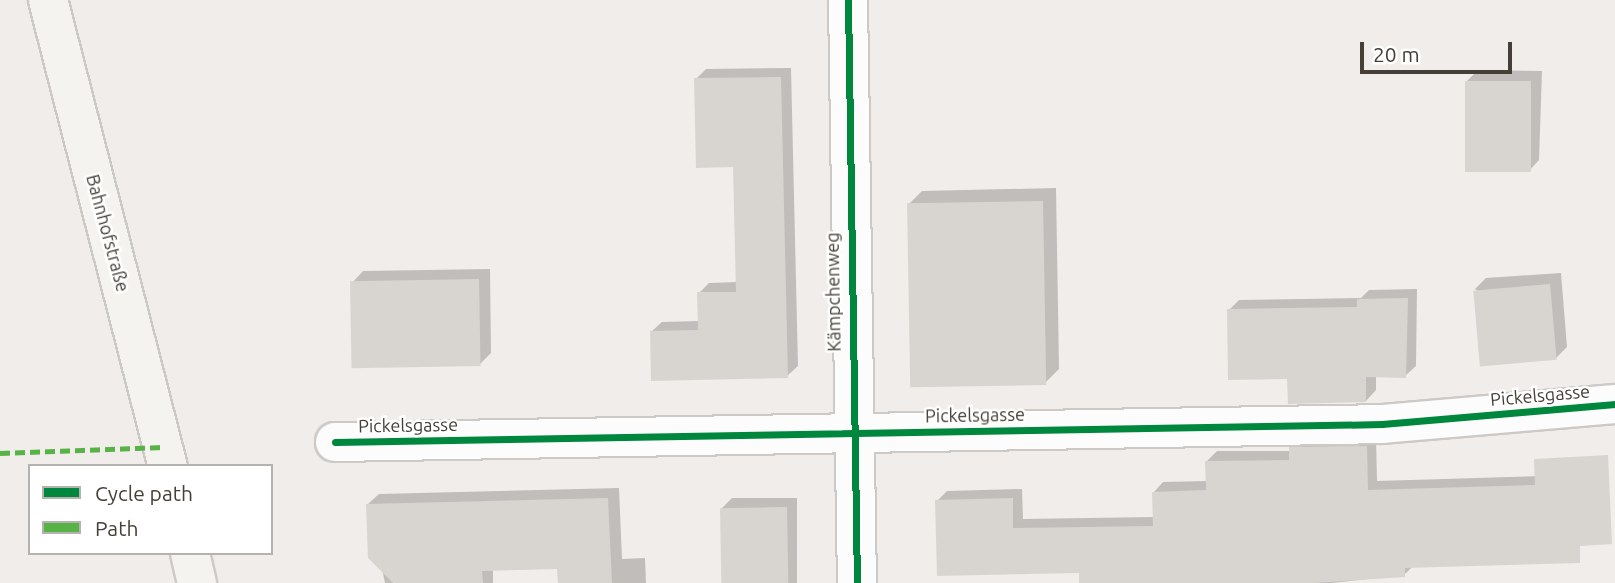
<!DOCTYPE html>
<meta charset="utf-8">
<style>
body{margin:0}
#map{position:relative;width:1615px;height:583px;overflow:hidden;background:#f0edea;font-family:Ubuntu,sans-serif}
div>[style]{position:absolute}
.shadow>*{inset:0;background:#0003}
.building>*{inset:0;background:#d8d5d1;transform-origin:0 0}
.roads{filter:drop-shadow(2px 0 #ccc9c6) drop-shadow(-2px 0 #ccc9c6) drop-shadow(0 2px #ccc9c6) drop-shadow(0 -2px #ccc9c6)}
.minor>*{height:38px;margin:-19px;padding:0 19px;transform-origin:19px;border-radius:19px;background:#fdfcfc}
.secondary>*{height:38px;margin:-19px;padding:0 19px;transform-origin:19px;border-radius:19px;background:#f5f3ef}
.quiet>*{height:5px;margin-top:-2.5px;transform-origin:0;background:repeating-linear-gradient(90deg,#57b346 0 10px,transparent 0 15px)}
.cycleway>*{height:7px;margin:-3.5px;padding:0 3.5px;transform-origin:3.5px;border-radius:3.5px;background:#00873e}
span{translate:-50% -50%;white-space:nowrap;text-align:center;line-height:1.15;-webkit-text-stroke:5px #fff;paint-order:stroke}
.street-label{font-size:18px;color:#453f37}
.legend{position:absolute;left:28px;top:464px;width:245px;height:91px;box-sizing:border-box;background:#fff;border:2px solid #b5b2af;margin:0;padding:9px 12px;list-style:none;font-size:21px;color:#453f37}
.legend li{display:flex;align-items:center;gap:14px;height:35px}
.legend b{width:35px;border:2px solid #b5b2af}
.scale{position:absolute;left:1360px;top:42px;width:152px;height:32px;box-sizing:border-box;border:4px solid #453f37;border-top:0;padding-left:9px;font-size:21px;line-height:24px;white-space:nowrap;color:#453f37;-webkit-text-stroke:5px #fff;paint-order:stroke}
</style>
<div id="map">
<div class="shadow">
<div style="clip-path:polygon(791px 68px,798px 366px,787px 376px,651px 332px,662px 322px,700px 321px,699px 293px,709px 283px,738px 282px,735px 166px,696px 79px,706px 69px)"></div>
<div style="clip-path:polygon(1478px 70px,1542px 71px,1539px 160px,1528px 172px,1467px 81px)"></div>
<div style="clip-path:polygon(1056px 188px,1059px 369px,1045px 383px,908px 205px,922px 191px)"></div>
<div style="clip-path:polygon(490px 269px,491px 353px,480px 364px,352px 283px,363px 271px)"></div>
<div style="clip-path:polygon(1561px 273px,1567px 347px,1555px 359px,1475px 289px,1486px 278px)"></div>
<div style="clip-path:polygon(1417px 289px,1416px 366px,1405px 376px,1376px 375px,1376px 390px,1366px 401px,1289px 377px,1229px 310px,1239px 300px,1361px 298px,1369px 290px)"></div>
<div style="clip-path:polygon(1376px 437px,1377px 481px,1575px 475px,1580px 551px,1570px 561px,1413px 566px,1404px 575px,1332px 583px,1081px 583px,1081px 571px,937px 501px,947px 491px,1022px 489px,1023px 519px,1154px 517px,1154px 492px,1163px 482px,1207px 481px,1207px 461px,1217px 451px,1291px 451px,1300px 438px)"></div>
<div style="clip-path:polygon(619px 488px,622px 559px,645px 558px,646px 583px,560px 583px,559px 567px,493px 569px,493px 583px,385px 583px,368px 504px,379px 494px)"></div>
<div style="clip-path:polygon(732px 498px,797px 498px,797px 583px,743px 583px,721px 509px)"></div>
</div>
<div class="building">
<div style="clip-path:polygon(781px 77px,788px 378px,651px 381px,650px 331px,698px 330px,697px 292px,736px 292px,733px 167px,696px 168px,694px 78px)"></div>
<div style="left:1465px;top:81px;width:66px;height:91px"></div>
<div style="left:1043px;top:201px;width:184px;height:136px;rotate:89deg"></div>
<div style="left:479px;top:279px;width:87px;height:129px;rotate:89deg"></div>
<div style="left:1550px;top:284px;width:76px;height:77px;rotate:85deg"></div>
<div style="clip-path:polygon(1408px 298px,1406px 378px,1366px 377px,1366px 402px,1288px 404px,1287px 379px,1228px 380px,1227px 309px,1357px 307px,1357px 299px)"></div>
<div style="clip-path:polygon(1367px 446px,1368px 490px,1535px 485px,1534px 459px,1608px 455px,1612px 544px,1580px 546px,1580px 563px,1405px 568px,1405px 577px,1313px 583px,1079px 583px,1079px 573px,937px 576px,935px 500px,1013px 498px,1013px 528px,1153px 526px,1152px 492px,1206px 490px,1205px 461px,1289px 460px,1289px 447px)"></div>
<div style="clip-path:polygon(608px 498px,612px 583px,558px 583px,557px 569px,482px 571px,483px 583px,393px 583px,368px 558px,366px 504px)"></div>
<div style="left:787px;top:507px;width:76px;height:67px;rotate:89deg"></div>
</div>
<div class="roads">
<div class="minor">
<div style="left:848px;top:0;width:583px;rotate:89.12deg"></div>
<div style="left:335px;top:442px;width:1047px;rotate:-0.98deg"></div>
<div style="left:1382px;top:424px;width:234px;rotate:-4.9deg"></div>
</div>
<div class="secondary">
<div style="left:48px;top:0;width:481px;rotate:75.6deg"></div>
<div style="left:190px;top:553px;width:31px;rotate:77deg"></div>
</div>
</div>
<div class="quiet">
<div style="left:0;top:453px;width:164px;rotate:-2.1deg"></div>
</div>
<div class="cycleway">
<div style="left:848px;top:0;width:583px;rotate:89.12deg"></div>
<div style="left:335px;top:442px;width:1047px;rotate:-0.98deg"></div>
<div style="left:1382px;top:424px;width:234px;rotate:-4.9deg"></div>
</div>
<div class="street-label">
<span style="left:108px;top:233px;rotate:75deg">Bahnhofstraße</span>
<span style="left:833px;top:292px;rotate:-91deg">Kämpchenweg</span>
<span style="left:1540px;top:395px;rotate:-5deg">Pickelsgasse</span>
<span style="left:975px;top:415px;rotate:-1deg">Pickelsgasse</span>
<span style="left:408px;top:425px;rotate:-1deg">Pickelsgasse</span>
</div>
<ul class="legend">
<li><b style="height:9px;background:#00873e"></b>Cycle path</li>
<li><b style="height:9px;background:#57b346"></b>Path</li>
</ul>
<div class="scale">20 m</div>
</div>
